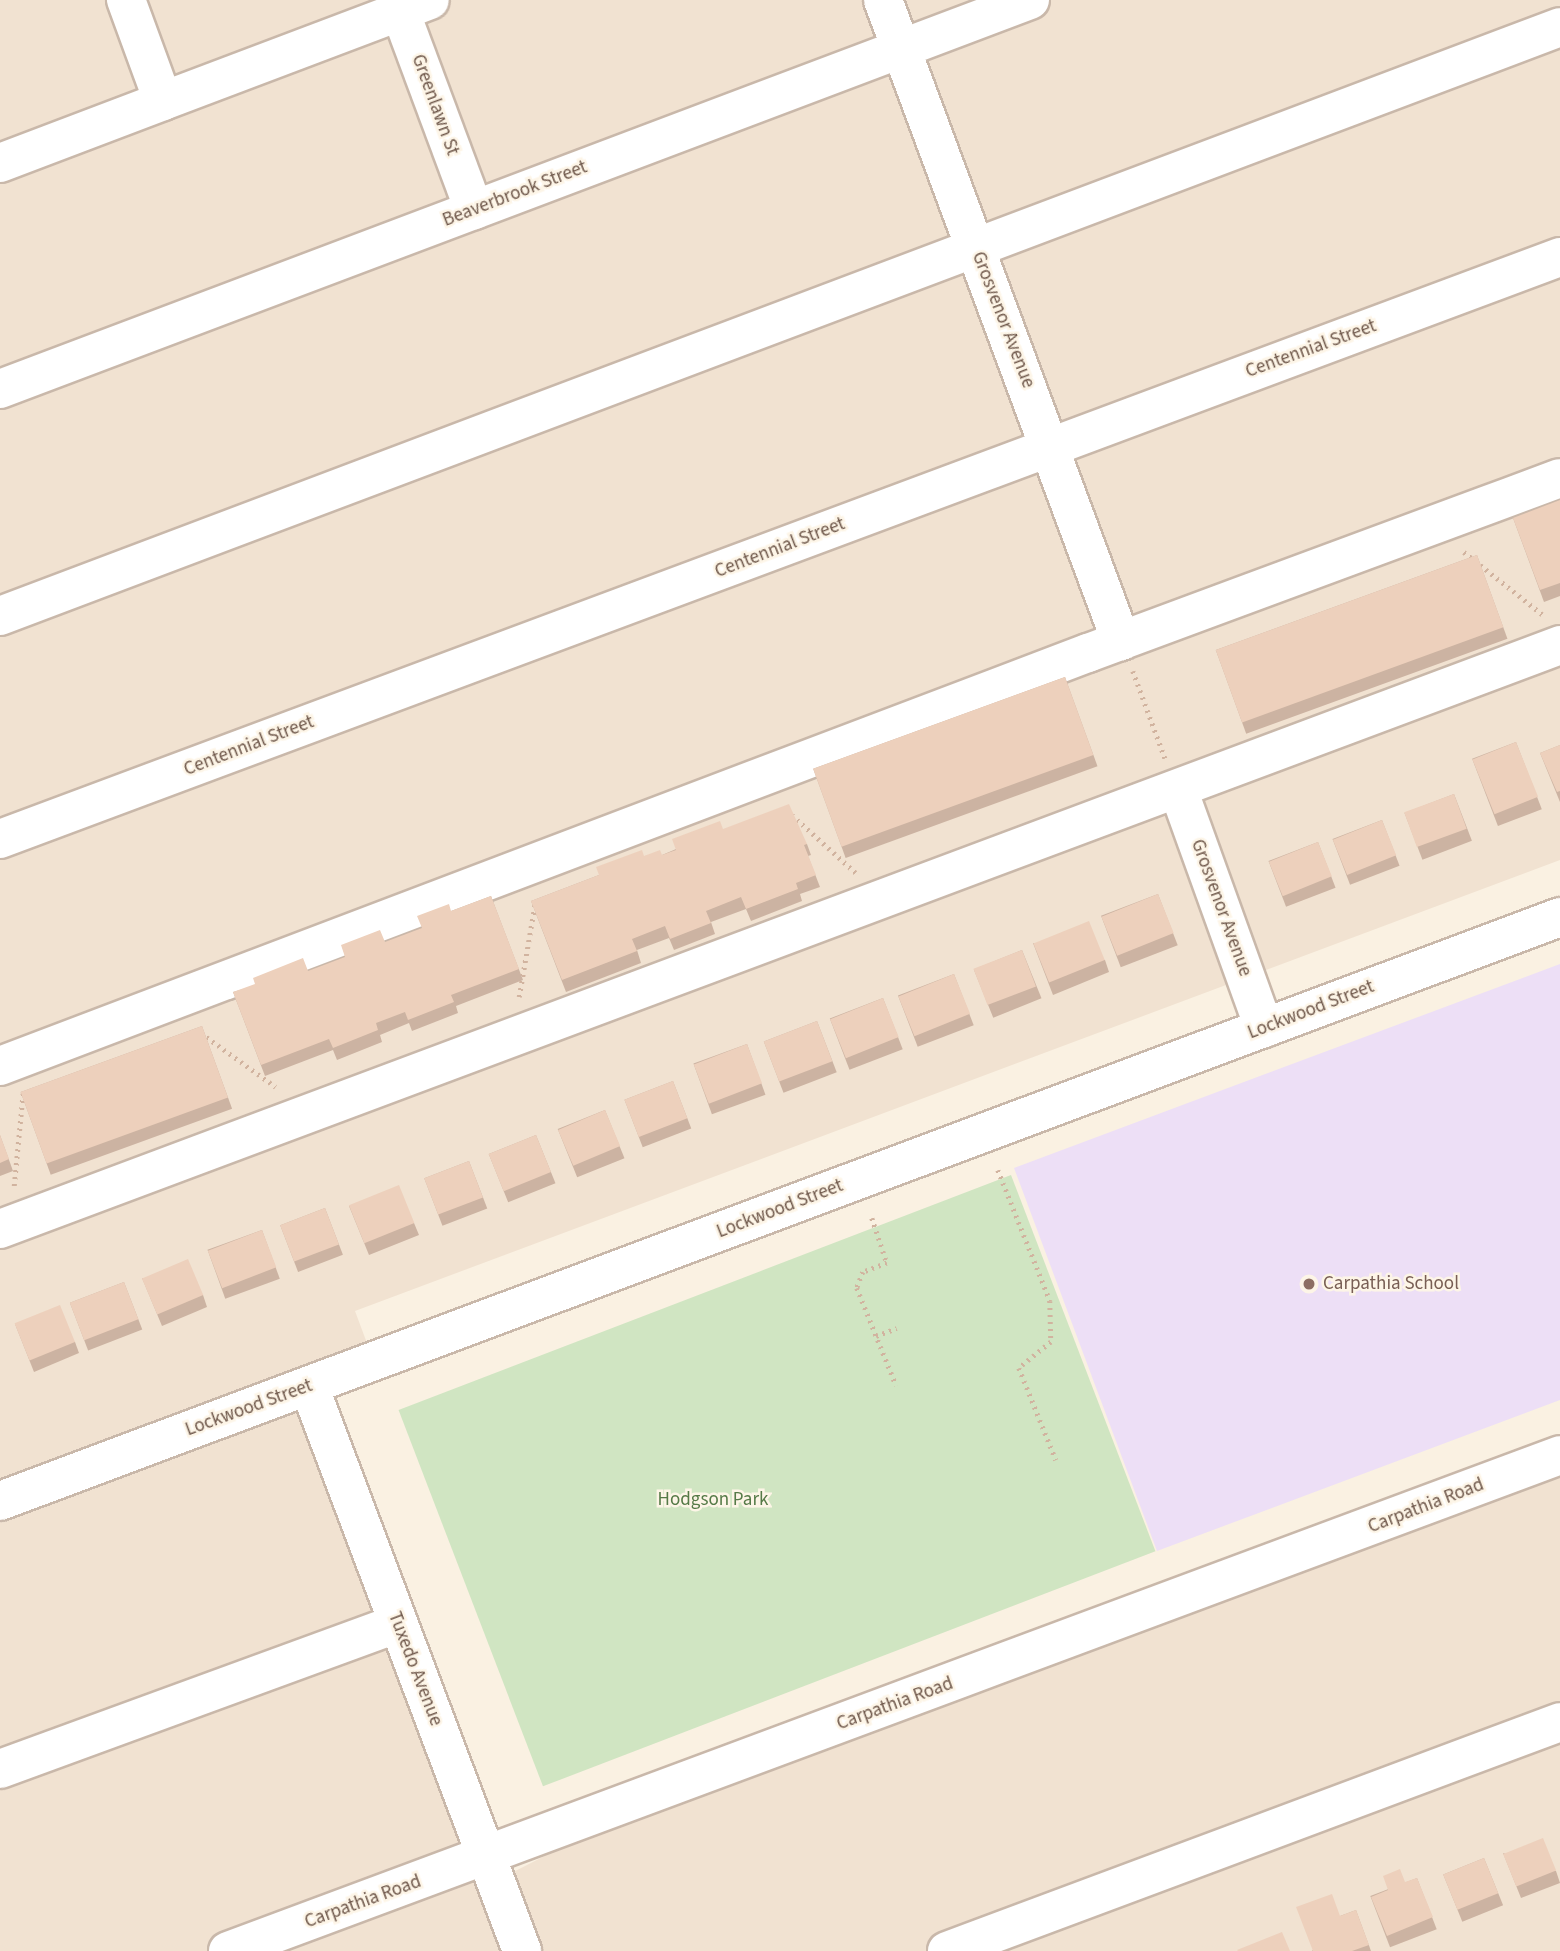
<!DOCTYPE html>
<style>
body{margin:0}
#map{position:relative;width:1560px;height:1951px;overflow:hidden;background:#faf1e2;font-family:"Source Sans 3",sans-serif}
div>[style]{position:absolute}
.residential>*{inset:0;background:#f1e2d1}
.education>*{inset:0;background:#eddff6}
.green>*{inset:0;background:#d0e5c2;transform-origin:0 0}
.path>*{height:4.5px;margin-top:-2.25px;transform-origin:0;background:repeating-linear-gradient(90deg,#d1b39f 0 2px,transparent 0 7px)}
.roads{filter:drop-shadow(2px 0 #c9b8aa) drop-shadow(-2px 0 #c9b8aa) drop-shadow(0 2px #c9b8aa) drop-shadow(0 -2px #c9b8aa)}
.minor>*{height:38px;margin:-19px;padding:0 19px;transform-origin:19px;border-radius:19px;background:#fff}
.wall>*{inset:0;background:#ccb3a2;transform-origin:0 0}
.building>*{inset:0;background:#edd0bc;transform-origin:0 0}
.dots>*{width:19px;height:19px;translate:-50% -50%;box-sizing:border-box;border:4px solid #fdf5e7;border-radius:50%}
span{translate:-50% -50%;white-space:nowrap;text-align:center;line-height:1.15;-webkit-text-stroke:5px #fdf5e7;paint-order:stroke}
.street-label{font-size:19px;color:#6f584b}
.education-label{font-size:19px;color:#785e54}
.left{translate:0 -50%;text-align:left}
.park-label{font-size:19px;color:#557a47}
</style>
<div id="map">
<div class="residential">
<div style="clip-path:polygon(0 0,1560px 0,1560px 860px,355px 1311px,374px 1362px,309px 1387px,480px 1889px,566px 1845px,1560px 1471px,1560px 1951px,0 1951px)"></div>
</div>
<div class="education">
<div style="clip-path:polygon(1560px 964px,1560px 1400px,1157px 1551px,1014px 1168px)"></div>
</div>
<div class="green">
<div style="left:1011px;top:1175px;width:403px;height:656px;rotate:69deg"></div>
</div>
<div class="path">
<div style="left:1464px;top:552px;width:100px;rotate:38.5deg"></div>
<div style="left:1133px;top:671px;width:93px;rotate:69.8deg"></div>
<div style="left:792px;top:815px;width:86px;rotate:42.2deg"></div>
<div style="left:519px;top:997px;width:95px;rotate:-80.3deg"></div>
<div style="left:201px;top:1033px;width:92px;rotate:35.8deg"></div>
<div style="left:998px;top:1170px;width:141px;rotate:68.3deg"></div>
<div style="left:1050px;top:1301px;width:41px;rotate:88.6deg"></div>
<div style="left:1051px;top:1342px;width:41px;rotate:140.9deg"></div>
<div style="left:1019px;top:1368px;width:99px;rotate:68.1deg"></div>
<div style="left:14px;top:1186px;width:93px;rotate:-84.5deg"></div>
<div style="left:872px;top:1218px;width:47px;rotate:71.6deg"></div>
<div style="left:887px;top:1263px;width:26px;rotate:159deg"></div>
<div style="left:863px;top:1272px;width:17px;rotate:111deg"></div>
<div style="left:857px;top:1288px;width:105px;rotate:68.1deg"></div>
<div style="left:876px;top:1336px;width:22px;rotate:-21deg"></div>
</div>
<div class="roads">
<div class="minor">
<div style="left:396px;top:0;width:224px;rotate:69.6deg"></div>
<div style="left:883px;top:0;width:684px;rotate:69.63deg"></div>
<div style="left:163px;top:101px;width:285px;rotate:-20.7deg"></div>
<div style="left:0;top:163px;width:174px;rotate:-20.8deg"></div>
<div style="left:163px;top:101px;width:108px;rotate:-110.1deg"></div>
<div style="left:0;top:389px;width:1101px;rotate:-20.69deg"></div>
<div style="left:0;top:616px;width:1667px;rotate:-20.68deg"></div>
<div style="left:1178px;top:789px;width:254px;rotate:70.2deg"></div>
<div style="left:0;top:839px;width:1665px;rotate:-20.46deg"></div>
<div style="left:0;top:1066px;width:1164px;rotate:-20.79deg"></div>
<div style="left:1088px;top:653px;width:503px;rotate:-20.34deg"></div>
<div style="left:0;top:1229px;width:1666px;rotate:-20.52deg"></div>
<div style="left:309px;top:1386px;width:604px;rotate:69.34deg"></div>
<div style="left:0;top:1501px;width:1666px;rotate:-20.52deg"></div>
<div style="left:0;top:1769px;width:424px;rotate:-20.1deg"></div>
<div style="left:228px;top:1951px;width:1421px;rotate:-20.42deg"></div>
<div style="left:947px;top:1951px;width:654px;rotate:-20.48deg"></div>
</div>
</div>
<div class="wall">
<div style="clip-path:polygon(1560px 500px,1560px 596px,1544px 602px,1513px 518px)"></div>
<div style="left:1477px;top:555px;width:89px;height:278px;rotate:70deg"></div>
<div style="left:1065px;top:677px;width:95px;height:268px;rotate:70deg"></div>
<div style="left:1516px;top:742px;width:72px;height:47px;rotate:69deg"></div>
<div style="clip-path:polygon(1560px 745px,1560px 802px,1540px 753px)"></div>
<div style="left:1454px;top:794px;width:50px;height:53px;rotate:69deg"></div>
<div style="left:1382px;top:820px;width:49px;height:53px;rotate:69deg"></div>
<div style="clip-path:polygon(723px 829px,807px 844px,811px 855px,808px 856px,820px 887px,800px 894px,802px 901px,751px 921px,746px 909px,711px 922px,715px 934px,674px 950px,669px 938px,637px 950px,641px 963px,566px 992px,531px 901px,599px 875px,644px 856px,662px 855px)"></div>
<div style="left:1318px;top:842px;width:49px;height:53px;rotate:69deg"></div>
<div style="left:1158px;top:894px;width:55px;height:61px;rotate:69deg"></div>
<div style="clip-path:polygon(491px 896px,523px 980px,456px 1006px,458px 1013px,412px 1031px,409px 1023px,380px 1035px,382px 1042px,337px 1060px,333px 1050px,265px 1076px,233px 992px,308px 971px,385px 942px,422px 928px,451px 911px)"></div>
<div style="clip-path:polygon(1033px 943px,1105px 960px,1109px 972px,1053px 995px)"></div>
<div style="left:1022px;top:950px;width:52px;height:52px;rotate:68deg"></div>
<div style="left:954px;top:974px;width:55px;height:60px;rotate:69deg"></div>
<div style="left:883px;top:998px;width:55px;height:57px;rotate:69deg"></div>
<div style="left:817px;top:1021px;width:55px;height:57px;rotate:69deg"></div>
<div style="left:202px;top:1026px;width:88px;height:193px;rotate:70deg"></div>
<div style="left:747px;top:1044px;width:54px;height:57px;rotate:70deg"></div>
<div style="left:673px;top:1081px;width:51px;height:52px;rotate:69deg"></div>
<div style="left:605px;top:1110px;width:52px;height:51px;rotate:68deg"></div>
<div style="clip-path:polygon(0 1135px,13px 1171px,0 1176px)"></div>
<div style="left:536px;top:1135px;width:52px;height:51px;rotate:68deg"></div>
<div style="left:469px;top:1161px;width:51px;height:48px;rotate:69deg"></div>
<div style="clip-path:polygon(349px 1206px,414px 1223px,419px 1235px,369px 1255px)"></div>
<div style="left:325px;top:1208px;width:50px;height:48px;rotate:69deg"></div>
<div style="left:262px;top:1230px;width:52px;height:58px;rotate:70deg"></div>
<div style="clip-path:polygon(142px 1278px,203px 1295px,207px 1307px,162px 1326px)"></div>
<div style="left:124px;top:1282px;width:51px;height:58px;rotate:69deg"></div>
<div style="clip-path:polygon(15px 1324px,75px 1342px,79px 1353px,34px 1372px)"></div>
<div style="clip-path:polygon(1503px 1853px,1556px 1871px,1560px 1883px,1521px 1898px)"></div>
<div style="left:1484px;top:1858px;width:51px;height:44px;rotate:68deg"></div>
<div style="left:1417px;top:1878px;width:55px;height:50px;rotate:69deg"></div>
<div style="clip-path:polygon(1356px 1910px,1371px 1951px,1312px 1951px,1340px 1916px)"></div>
</div>
<div class="building">
<div style="clip-path:polygon(1560px 500px,1560px 583px,1540px 590px,1513px 518px)"></div>
<div style="left:1477px;top:555px;width:77px;height:278px;rotate:70deg"></div>
<div style="left:1065px;top:677px;width:83px;height:268px;rotate:70deg"></div>
<div style="left:1516px;top:742px;width:59px;height:47px;rotate:68deg"></div>
<div style="clip-path:polygon(1560px 745px,1560px 791px,1557px 792px,1540px 753px)"></div>
<div style="left:1454px;top:794px;width:37px;height:53px;rotate:70deg"></div>
<div style="clip-path:polygon(789px 804px,807px 844px,804px 845px,816px 875px,796px 883px,798px 889px,746px 909px,741px 897px,706px 911px,711px 923px,670px 939px,665px 926px,632px 939px,637px 951px,562px 980px,531px 901px,599px 875px,596px 867px,642px 850px,644px 856px,660px 850px,662px 855px,676px 850px,672px 839px,720px 821px,723px 829px)"></div>
<div style="left:1382px;top:820px;width:38px;height:53px;rotate:68deg"></div>
<div style="left:1318px;top:842px;width:37px;height:53px;rotate:68deg"></div>
<div style="left:1158px;top:894px;width:42px;height:61px;rotate:68deg"></div>
<div style="clip-path:polygon(491px 896px,519px 969px,451px 995px,454px 1002px,408px 1020px,405px 1012px,376px 1023px,378px 1030px,333px 1048px,329px 1039px,261px 1065px,233px 992px,255px 984px,253px 978px,303px 958px,308px 971px,345px 957px,341px 945px,380px 930px,385px 942px,422px 928px,417px 916px,449px 904px,451px 911px)"></div>
<div style="left:1089px;top:921px;width:42px;height:60px;rotate:68deg"></div>
<div style="left:1022px;top:950px;width:39px;height:52px;rotate:69deg"></div>
<div style="left:954px;top:974px;width:43px;height:60px;rotate:68deg"></div>
<div style="left:883px;top:998px;width:42px;height:57px;rotate:68deg"></div>
<div style="left:817px;top:1021px;width:43px;height:57px;rotate:69deg"></div>
<div style="left:202px;top:1026px;width:76px;height:193px;rotate:70deg"></div>
<div style="left:747px;top:1044px;width:42px;height:57px;rotate:69deg"></div>
<div style="left:673px;top:1081px;width:40px;height:52px;rotate:69deg"></div>
<div style="left:605px;top:1110px;width:39px;height:51px;rotate:67deg"></div>
<div style="clip-path:polygon(0 1135px,9px 1159px,0 1163px)"></div>
<div style="left:536px;top:1135px;width:40px;height:51px;rotate:68deg"></div>
<div style="left:469px;top:1161px;width:39px;height:48px;rotate:69deg"></div>
<div style="left:399px;top:1185px;width:41px;height:54px;rotate:68deg"></div>
<div style="left:325px;top:1208px;width:39px;height:48px;rotate:69deg"></div>
<div style="left:262px;top:1230px;width:40px;height:58px;rotate:69deg"></div>
<div style="left:188px;top:1259px;width:39px;height:50px;rotate:67deg"></div>
<div style="left:124px;top:1282px;width:40px;height:58px;rotate:69deg"></div>
<div style="left:60px;top:1305px;width:40px;height:49px;rotate:68deg"></div>
<div style="left:1543px;top:1838px;width:35px;height:43px;rotate:68deg"></div>
<div style="left:1484px;top:1858px;width:38px;height:44px;rotate:68deg"></div>
<div style="clip-path:polygon(1400px 1869px,1405px 1882px,1417px 1878px,1433px 1917px,1387px 1936px,1371px 1897px,1388px 1890px,1383px 1876px)"></div>
<div style="clip-path:polygon(1332px 1894px,1340px 1916px,1356px 1910px,1369px 1945px,1352px 1951px,1313px 1951px,1296px 1907px)"></div>
<div style="clip-path:polygon(1282px 1932px,1290px 1951px,1238px 1951px,1237px 1950px)"></div>
</div>
<div class="dots">
<div style="left:1309px;top:1284px;background:#8d6e63"></div>
</div>
<div class="street-label">
<span style="left:435px;top:105px;rotate:70deg">Greenlawn St</span>
<span style="left:515px;top:194px;rotate:-21deg">Beaverbrook Street</span>
<span style="left:1003px;top:320px;rotate:69deg">Grosvenor Avenue</span>
<span style="left:1311px;top:349px;rotate:-20deg">Centennial Street</span>
<span style="left:780px;top:548px;rotate:-21deg">Centennial Street</span>
<span style="left:249px;top:746px;rotate:-21deg">Centennial Street</span>
<span style="left:1221px;top:908px;rotate:70deg">Grosvenor Avenue</span>
<span style="left:1311px;top:1010px;rotate:-21deg">Lockwood Street</span>
<span style="left:780px;top:1209px;rotate:-21deg">Lockwood Street</span>
<span style="left:249px;top:1408px;rotate:-20deg">Lockwood Street</span>
<span style="left:1426px;top:1506px;rotate:-21deg">Carpathia Road</span>
<span style="left:415px;top:1669px;rotate:69deg">Tuxedo Avenue</span>
<span style="left:895px;top:1704px;rotate:-20deg">Carpathia Road</span>
<span style="left:363px;top:1902px;rotate:-20deg">Carpathia Road</span>
</div>
<div class="education-label">
<span class="left" style="left:1323px;top:1284px">Carpathia School</span>
</div>
<div class="park-label">
<span style="left:713px;top:1500px">Hodgson Park</span>
</div>
</div>
